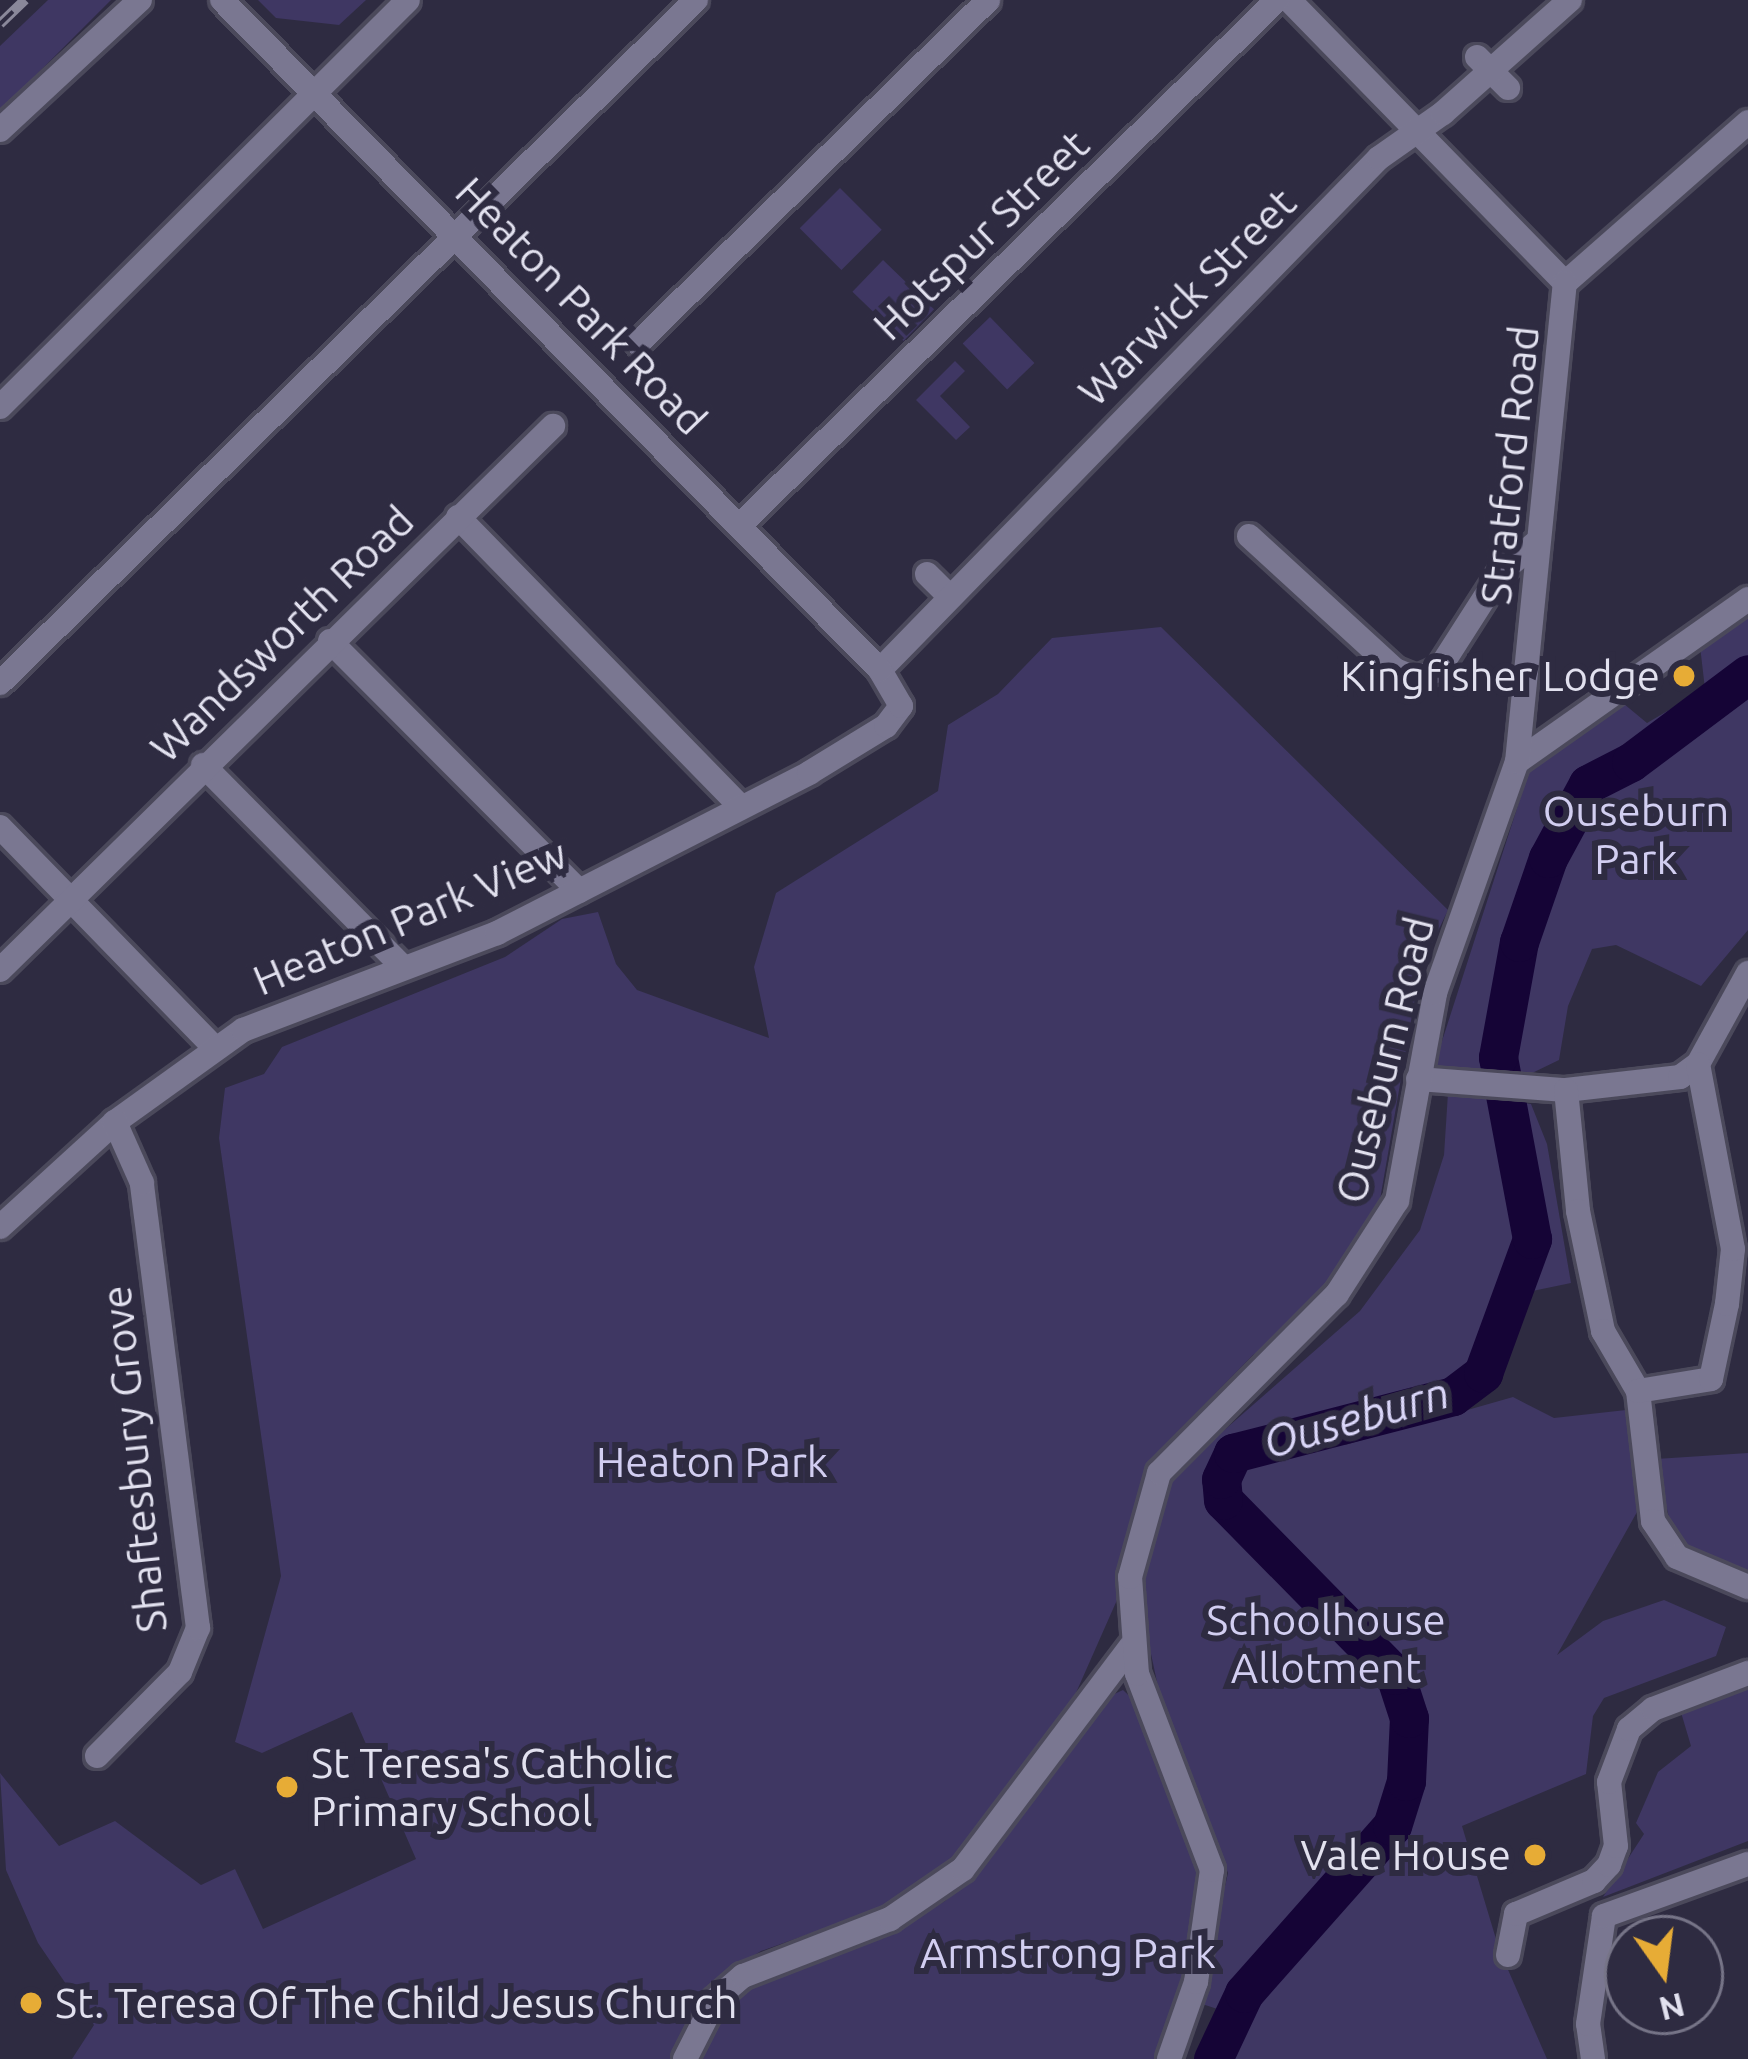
<!DOCTYPE html>
<style>
body{margin:0}
#map{position:relative;width:1748px;height:2059px;overflow:hidden;background:#2e2b41;font-family:Ubuntu,sans-serif}
div>[style]{position:absolute}
.green>*{inset:0;background:#3f3763;transform-origin:0 0}
.river>*{height:39px;margin:-19.5px;padding:0 19.5px;transform-origin:19.5px;border-radius:19.5px;background:#150436}
.roads{filter:drop-shadow(3px 0 #4b495b) drop-shadow(-3px 0 #4b495b) drop-shadow(0 3px #4b495b) drop-shadow(0 -3px #4b495b)}
.street>*{height:24px;margin:-12px;padding:0 12px;transform-origin:12px;border-radius:12px;background:#7a7791}
.rail>*{height:10px;margin-top:-5px;transform-origin:0;background:repeating-linear-gradient(90deg,#2e2b41 0 18px,#8a889a 0 36px);box-sizing:border-box;border-block:3px solid #8a889a}
.dots>*{width:33px;height:33px;translate:-50% -50%;box-sizing:border-box;border:6px solid #2e2b41;border-radius:50%}
span{translate:-50% -50%;white-space:nowrap;text-align:center;line-height:1.15;-webkit-text-stroke:12px #2e2b41;paint-order:stroke}
.street-label{font-size:42px;color:#e2e1ef}
.poi-label{font-size:42px;color:#e2e1ef}
.right{translate:-100% -50%;text-align:right}
.left{translate:0 -50%;text-align:left}
.park-label{font-size:42px;color:#d2cef1}
.water-label{font-size:45px;color:#dad6f9;font-style:italic}
.north{position:absolute;left:1604px;top:1915px;width:120px;height:120px;box-sizing:border-box;background:#2e2b41;border:3px solid #767487;border-radius:50%;rotate:166deg;font-size:33px;font-weight:700;line-height:48px;text-align:center;color:#e2e1ef}
.north::after{content:'';display:block;margin:auto;width:42px;height:54px;background:#e7ac36;clip-path:polygon(50% 0,100% 100%,50% 72%,0 100%)}
</style>
<div id="map">
<div class="green">
<div style="clip-path:polygon(48px 0,111px 0,0 111px,0 46px)"></div>
<div style="clip-path:polygon(258px 0,366px 0,339px 25px,276px 18px)"></div>
<div style="left:840px;top:188px;width:59px;height:57px;rotate:45deg"></div>
<div style="left:883px;top:260px;width:71px;height:44px;rotate:44deg"></div>
<div style="left:990px;top:317px;width:64px;height:38px;rotate:46deg"></div>
<div style="clip-path:polygon(955px 361px,965px 371px,940px 396px,970px 427px,956px 440px,916px 400px)"></div>
<div style="clip-path:polygon(1748px 612px,1748px 930px,1701px 986px,1616px 945px,1592px 949px,1568px 1006px,1559px 1060px,1528px 1075px,1433px 1069px,1530px 768px,1618px 699px,1647px 723px,1705px 689px,1700px 646px)"></div>
<div style="clip-path:polygon(1161px 627px,1448px 910px,1420px 969px,1377px 1217px,1292px 1327px,1253px 1355px,1147px 1463px,1117px 1600px,1056px 1738px,959px 1861px,907px 1899px,761px 1951px,720px 1977px,677px 2059px,72px 2059px,94px 2025px,38px 1943px,6px 1870px,0 1773px,59px 1846px,115px 1821px,201px 1885px,235px 1869px,263px 1929px,416px 1859px,352px 1712px,262px 1753px,235px 1742px,281px 1576px,219px 1138px,225px 1088px,264px 1074px,282px 1047px,505px 957px,562px 919px,598px 912px,616px 964px,637px 990px,769px 1038px,754px 967px,776px 893px,938px 791px,948px 725px,998px 694px,1052px 638px)"></div>
<div style="clip-path:polygon(1448px 1093px,1531px 1104px,1547px 1144px,1571px 1283px,1493px 1299px,1481px 1347px,1450px 1383px,1360px 1407px,1345px 1445px,1513px 1397px,1554px 1418px,1626px 1410px,1637px 1512px,1557px 1655px,1603px 1621px,1664px 1600px,1726px 1627px,1716px 1656px,1604px 1698px,1593px 1716px,1586px 1774px,1462px 1826px,1499px 1949px,1547px 2059px,1227px 2059px,1239px 2016px,1199px 2003px,1228px 1873px,1160px 1696px,1138px 1593px,1165px 1482px,1360px 1311px,1420px 1230px,1444px 1155px)"></div>
<div style="clip-path:polygon(1748px 1453px,1748px 1575px,1696px 1553px,1672px 1532px,1656px 1459px)"></div>
<div style="clip-path:polygon(1748px 1685px,1748px 1841px,1603px 1897px,1644px 1834px,1636px 1823px,1658px 1772px,1691px 1746px,1680px 1709px)"></div>
<div style="clip-path:polygon(1123px 1690px,1140px 1706px,1199px 1856px,1202px 1908px,1159px 2059px,695px 2059px,731px 1997px,773px 1972px,884px 1938px,945px 1901px,985px 1863px,1110px 1696px)"></div>
</div>
<div class="river">
<div style="left:1213px;top:2059px;width:73px;rotate:-64.8deg"></div>
<div style="left:1244px;top:1993px;width:223px;rotate:-48.5deg"></div>
<div style="left:1392px;top:1826px;width:47px;rotate:-72.7deg"></div>
<div style="left:1406px;top:1781px;width:63px;rotate:-87.3deg"></div>
<div style="left:1409px;top:1718px;width:45px;rotate:-108deg"></div>
<div style="left:1395px;top:1675px;width:245px;rotate:-134.5deg"></div>
<div style="left:1223px;top:1500px;width:21px;rotate:-95deg"></div>
<div style="left:1221px;top:1479px;width:29px;rotate:-65deg"></div>
<div style="left:1233px;top:1453px;width:227px;rotate:-14.5deg"></div>
<div style="left:1453px;top:1396px;width:38px;rotate:-37deg"></div>
<div style="left:1483px;top:1373px;width:143px;rotate:-69.9deg"></div>
<div style="left:1532px;top:1239px;width:185px;rotate:-100.6deg"></div>
<div style="left:1498px;top:1057px;width:117px;rotate:-79.7deg"></div>
<div style="left:1519px;top:942px;width:89px;rotate:-71deg"></div>
<div style="left:1548px;top:858px;width:84px;rotate:-61.6deg"></div>
<div style="left:1588px;top:784px;width:48px;rotate:-27.1deg"></div>
<div style="left:1631px;top:762px;width:146px;rotate:-36.9deg"></div>
</div>
<div class="roads">
<div class="street">
<div style="left:1289px;top:0;width:395px;rotate:45.7deg"></div>
<div style="left:1477px;top:57px;width:44px;rotate:45deg"></div>
<div style="left:0;top:130px;width:191px;rotate:-42.9deg"></div>
<div style="left:1565px;top:283px;width:244px;rotate:-41.3deg"></div>
<div style="left:638px;top:343px;width:490px;rotate:-44.4deg"></div>
<div style="left:0;top:407px;width:576px;rotate:-44.93deg"></div>
<div style="left:458px;top:517px;width:405px;rotate:45.7deg"></div>
<div style="left:739px;top:526px;width:752px;rotate:-44.35deg"></div>
<div style="left:1249px;top:536px;width:198px;rotate:42.5deg"></div>
<div style="left:1395px;top:670px;width:24px;rotate:22deg"></div>
<div style="left:1417px;top:679px;width:24px;rotate:-24deg"></div>
<div style="left:1439px;top:669px;width:115px;rotate:-57.4deg"></div>
<div style="left:1501px;top:572px;width:48px;rotate:-40deg"></div>
<div style="left:927px;top:574px;width:33px;rotate:45deg"></div>
<div style="left:330px;top:641px;width:353px;rotate:45.1deg"></div>
<div style="left:880px;top:670px;width:715px;rotate:-45.74deg"></div>
<div style="left:1379px;top:158px;width:78px;rotate:-35.1deg"></div>
<div style="left:1443px;top:113px;width:170px;rotate:-41.7deg"></div>
<div style="left:0;top:683px;width:975px;rotate:-44.46deg"></div>
<div style="left:1517px;top:762px;width:283px;rotate:-35.2deg"></div>
<div style="left:203px;top:765px;width:284px;rotate:45.3deg"></div>
<div style="left:0;top:827px;width:308px;rotate:45.8deg"></div>
<div style="left:0;top:970px;width:776px;rotate:-44.53deg"></div>
<div style="left:1418px;top:1079px;width:148px;rotate:4.3deg"></div>
<div style="left:1566px;top:1090px;width:115px;rotate:-6.5deg"></div>
<div style="left:1680px;top:1077px;width:22px;rotate:-36deg"></div>
<div style="left:1698px;top:1064px;width:104px;rotate:-61.2deg"></div>
<div style="left:1566px;top:1090px;width:122px;rotate:84.3deg"></div>
<div style="left:1578px;top:1211px;width:123px;rotate:78.2deg"></div>
<div style="left:1603px;top:1331px;width:69px;rotate:59.7deg"></div>
<div style="left:1638px;top:1391px;width:131px;rotate:83.4deg"></div>
<div style="left:1653px;top:1521px;width:43px;rotate:56.3deg"></div>
<div style="left:1677px;top:1557px;width:77px;rotate:22.9deg"></div>
<div style="left:0;top:1227px;width:156px;rotate:-42.4deg"></div>
<div style="left:115px;top:1122px;width:158px;rotate:-35.7deg"></div>
<div style="left:243px;top:1030px;width:272px;rotate:-20.9deg"></div>
<div style="left:497px;top:933px;width:351px;rotate:-27.1deg"></div>
<div style="left:809px;top:773px;width:90px;rotate:-31.4deg"></div>
<div style="left:886px;top:726px;width:25px;rotate:-53deg"></div>
<div style="left:901px;top:706px;width:42px;rotate:-120.3deg"></div>
<div style="left:880px;top:670px;width:939px;rotate:-134.48deg"></div>
<div style="left:1638px;top:1391px;width:74px;rotate:-9.3deg"></div>
<div style="left:1711px;top:1379px;width:77px;rotate:-78deg"></div>
<div style="left:1727px;top:1304px;width:55px;rotate:-83.8deg"></div>
<div style="left:1733px;top:1249px;width:188px;rotate:-100.7deg"></div>
<div style="left:97px;top:1756px;width:118px;rotate:-45.3deg"></div>
<div style="left:180px;top:1672px;width:48px;rotate:-67.8deg"></div>
<div style="left:198px;top:1628px;width:449px;rotate:-97.2deg"></div>
<div style="left:142px;top:1183px;width:67px;rotate:-113.9deg"></div>
<div style="left:1508px;top:1955px;width:42px;rotate:-79deg"></div>
<div style="left:1516px;top:1914px;width:85px;rotate:-22.9deg"></div>
<div style="left:1594px;top:1881px;width:22px;rotate:-47deg"></div>
<div style="left:1609px;top:1865px;width:20px;rotate:-70deg"></div>
<div style="left:1616px;top:1846px;width:64px;rotate:-96.2deg"></div>
<div style="left:1609px;top:1782px;width:57px;rotate:-69.3deg"></div>
<div style="left:1629px;top:1729px;width:31px;rotate:-40deg"></div>
<div style="left:1653px;top:1709px;width:102px;rotate:-20.8deg"></div>
<div style="left:685px;top:2059px;width:66px;rotate:-63deg"></div>
<div style="left:715px;top:2000px;width:37px;rotate:-41deg"></div>
<div style="left:743px;top:1976px;width:158px;rotate:-21.2deg"></div>
<div style="left:890px;top:1919px;width:88px;rotate:-34.4deg"></div>
<div style="left:963px;top:1869px;width:278px;rotate:-53deg"></div>
<div style="left:1169px;top:2059px;width:82px;rotate:-70.7deg"></div>
<div style="left:1196px;top:1982px;width:113px;rotate:-81.9deg"></div>
<div style="left:1212px;top:1870px;width:210px;rotate:-110.9deg"></div>
<div style="left:1137px;top:1674px;width:97px;rotate:-94.1deg"></div>
<div style="left:1130px;top:1577px;width:108px;rotate:-74.4deg"></div>
<div style="left:1159px;top:1473px;width:252px;rotate:-45.2deg"></div>
<div style="left:1337px;top:1294px;width:111px;rotate:-57.2deg"></div>
<div style="left:1397px;top:1201px;width:211px;rotate:-79.6deg"></div>
<div style="left:1435px;top:993px;width:245px;rotate:-70.5deg"></div>
<div style="left:1517px;top:762px;width:481px;rotate:-84.3deg"></div>
<div style="left:1593px;top:2059px;width:35px;rotate:-98deg"></div>
<div style="left:1588px;top:2024px;width:109px;rotate:-81.6deg"></div>
<div style="left:1604px;top:1916px;width:153px;rotate:-19.9deg"></div>
</div>
</div>
<div class="rail">
<div style="left:0;top:24px;width:35px;rotate:-44deg"></div>
</div>
<div class="dots">
<div style="left:1684px;top:676px;background:#e7ac36"></div>
<div style="left:287px;top:1787px;background:#e7ac36"></div>
<div style="left:1535px;top:1855px;background:#e7ac36"></div>
<div style="left:31px;top:2003px;background:#e7ac36"></div>
</div>
<div class="street-label">
<span style="left:981px;top:235px;rotate:-44deg">Hotspur Street</span>
<span style="left:1187px;top:297px;rotate:-45deg">Warwick Street</span>
<span style="left:581px;top:306px;rotate:46deg">Heaton Park Road</span>
<span style="left:1510px;top:465px;rotate:-84deg">Stratford Road</span>
<span style="left:282px;top:634px;rotate:-44deg">Wandsworth Road</span>
<span style="left:410px;top:917px;rotate:-23deg">Heaton Park View</span>
<span style="left:1385px;top:1060px;rotate:-76deg">Ouseburn Road</span>
<span style="left:134px;top:1459px;rotate:-96deg">Shaftesbury Grove</span>
</div>
<div class="poi-label">
<span class="right" style="left:1660px;top:676px">Kingfisher Lodge</span>
<span class="left" style="left:311px;top:1787px">St Teresa's Catholic<br>Primary School</span>
<span class="right" style="left:1511px;top:1855px">Vale House</span>
<span class="left" style="left:55px;top:2003px">St. Teresa Of The Child Jesus Church</span>
</div>
<div class="park-label">
<span style="left:1636px;top:835px">Ouseburn<br>Park</span>
<span style="left:712px;top:1462px">Heaton Park</span>
<span style="left:1326px;top:1644px">Schoolhouse<br>Allotment</span>
<span style="left:1068px;top:1953px">Armstrong Park</span>
</div>
<div class="water-label">
<span style="left:1356px;top:1417px;rotate:-16deg">Ouseburn</span>
</div>
<div class="north">N</div>
</div>
